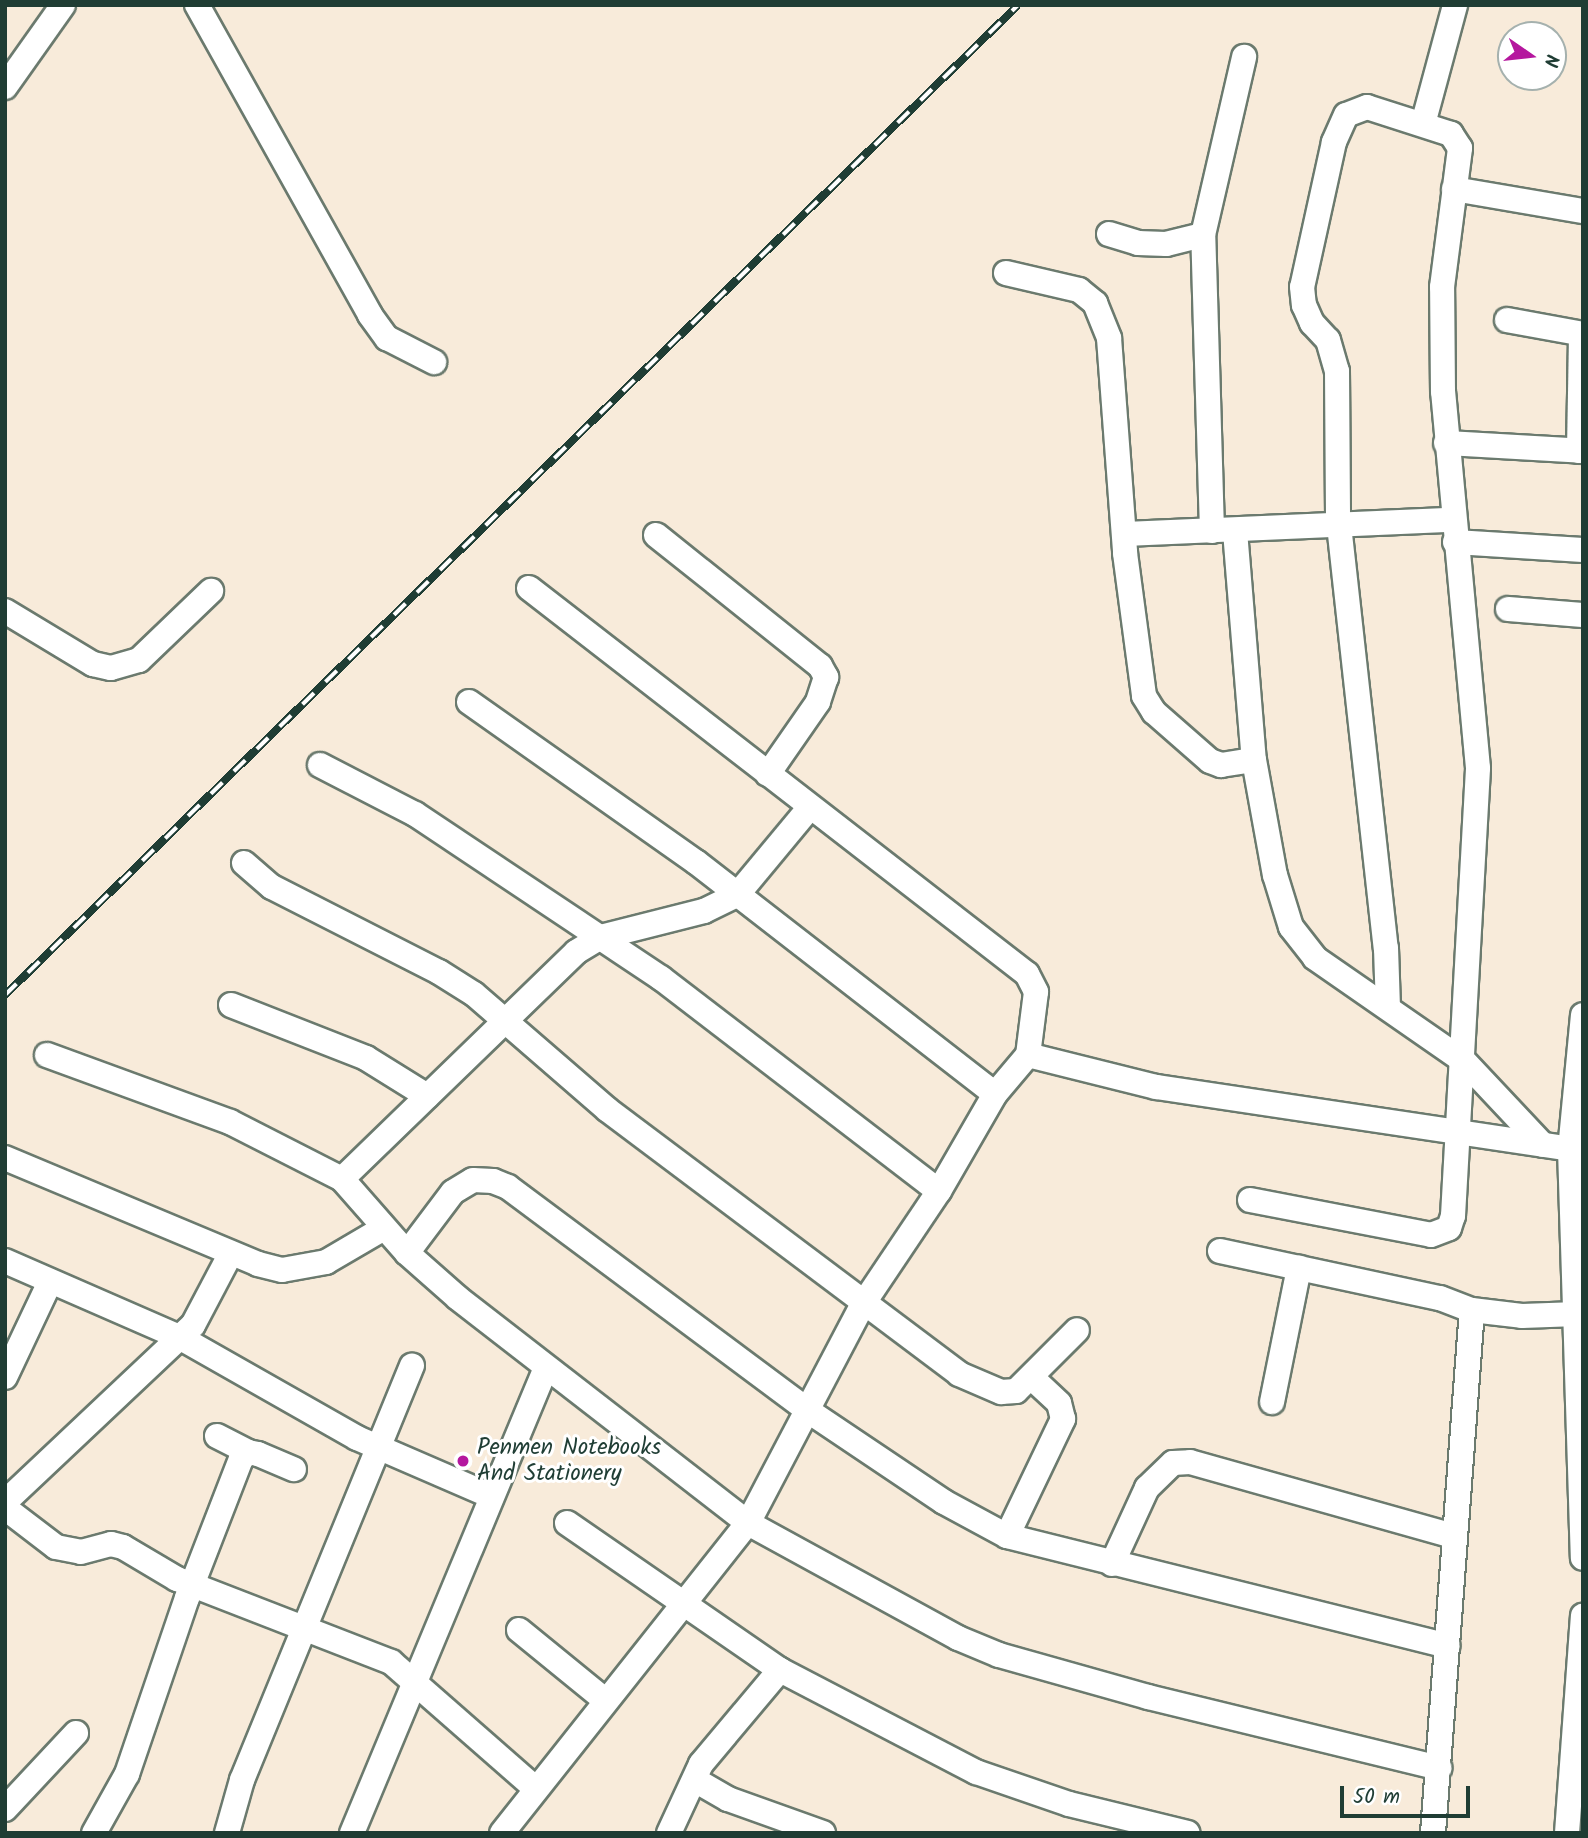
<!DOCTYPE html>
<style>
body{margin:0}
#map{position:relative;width:1588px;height:1838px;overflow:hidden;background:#f8ebda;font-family:Kalam,sans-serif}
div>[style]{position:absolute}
.roads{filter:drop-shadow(2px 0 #6b7a6e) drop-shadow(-2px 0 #6b7a6e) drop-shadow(0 2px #6b7a6e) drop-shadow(0 -2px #6b7a6e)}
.minor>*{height:24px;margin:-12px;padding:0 12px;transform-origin:12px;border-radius:12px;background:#fff}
.rail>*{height:8px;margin-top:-4px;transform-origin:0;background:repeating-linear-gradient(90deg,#fff 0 16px,#1f3d34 0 32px);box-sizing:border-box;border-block:2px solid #1f3d34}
.dots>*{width:19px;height:19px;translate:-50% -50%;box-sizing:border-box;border:4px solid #fff;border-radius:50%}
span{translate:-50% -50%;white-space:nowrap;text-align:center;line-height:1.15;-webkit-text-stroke:6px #fff;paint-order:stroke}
.poi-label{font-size:23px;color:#1f3d34}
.left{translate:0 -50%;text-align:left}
.frame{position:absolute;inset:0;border:7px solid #1f3d34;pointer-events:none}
.north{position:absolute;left:1497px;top:21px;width:70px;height:70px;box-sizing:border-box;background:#fff;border:2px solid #a5b1ae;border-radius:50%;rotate:104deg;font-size:19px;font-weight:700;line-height:28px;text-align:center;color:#1f3d34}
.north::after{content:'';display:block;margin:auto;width:24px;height:32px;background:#b5179e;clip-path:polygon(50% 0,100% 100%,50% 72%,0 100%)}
.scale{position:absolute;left:1340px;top:1786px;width:130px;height:32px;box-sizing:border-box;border:4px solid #1f3d34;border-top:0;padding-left:9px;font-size:21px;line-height:24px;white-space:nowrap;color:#1f3d34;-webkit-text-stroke:5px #fff;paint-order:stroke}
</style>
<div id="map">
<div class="roads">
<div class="minor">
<div style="left:197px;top:5px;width:355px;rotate:60.8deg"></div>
<div style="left:370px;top:315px;width:29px;rotate:54deg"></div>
<div style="left:387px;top:338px;width:53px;rotate:27.1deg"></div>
<div style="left:5px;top:87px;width:100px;rotate:-54.7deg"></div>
<div style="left:1423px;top:124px;width:123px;rotate:-74.9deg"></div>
<div style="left:1454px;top:189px;width:131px;rotate:9.7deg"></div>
<div style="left:1109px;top:234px;width:30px;rotate:17deg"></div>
<div style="left:1138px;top:243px;width:28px;rotate:2deg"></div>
<div style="left:1166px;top:244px;width:38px;rotate:-14deg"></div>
<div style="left:1006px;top:273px;width:75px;rotate:13.1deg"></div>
<div style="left:1079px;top:290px;width:21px;rotate:39deg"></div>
<div style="left:1095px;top:303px;width:38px;rotate:68deg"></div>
<div style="left:1109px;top:338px;width:216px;rotate:85.7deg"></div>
<div style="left:1125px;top:553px;width:144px;rotate:82.4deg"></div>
<div style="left:1144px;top:696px;width:19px;rotate:58deg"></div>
<div style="left:1154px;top:712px;width:74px;rotate:41.2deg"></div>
<div style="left:1210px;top:761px;width:12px;rotate:20deg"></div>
<div style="left:1221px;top:765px;width:33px;rotate:-9deg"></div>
<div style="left:1507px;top:320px;width:77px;rotate:10.4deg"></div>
<div style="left:1446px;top:443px;width:137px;rotate:3.3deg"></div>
<div style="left:1579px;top:451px;width:117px;rotate:-89deg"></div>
<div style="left:1212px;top:531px;width:296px;rotate:-91.7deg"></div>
<div style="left:1203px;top:235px;width:183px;rotate:-77deg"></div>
<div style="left:1235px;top:531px;width:230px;rotate:85.3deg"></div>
<div style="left:1254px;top:760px;width:117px;rotate:79.7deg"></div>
<div style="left:1275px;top:875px;width:54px;rotate:72.9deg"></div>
<div style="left:1291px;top:927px;width:39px;rotate:52deg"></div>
<div style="left:1315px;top:958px;width:181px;rotate:34.7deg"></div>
<div style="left:1464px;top:1061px;width:115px;rotate:46.8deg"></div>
<div style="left:1125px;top:534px;width:327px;rotate:-2.5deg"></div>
<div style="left:656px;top:535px;width:210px;rotate:38.6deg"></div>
<div style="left:820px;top:666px;width:13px;rotate:61deg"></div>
<div style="left:826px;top:677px;width:26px;rotate:108deg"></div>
<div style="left:818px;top:702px;width:88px;rotate:124.8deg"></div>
<div style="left:1455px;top:542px;width:128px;rotate:3.6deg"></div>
<div style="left:529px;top:588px;width:630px;rotate:37.78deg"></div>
<div style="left:1027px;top:974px;width:20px;rotate:63deg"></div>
<div style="left:1036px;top:992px;width:64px;rotate:97.2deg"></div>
<div style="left:1508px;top:609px;width:75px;rotate:4.6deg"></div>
<div style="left:5px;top:611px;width:103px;rotate:31.1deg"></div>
<div style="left:93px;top:664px;width:18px;rotate:13deg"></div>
<div style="left:111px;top:668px;width:29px;rotate:-16deg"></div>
<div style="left:139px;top:660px;width:100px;rotate:-43.8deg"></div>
<div style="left:469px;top:702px;width:278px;rotate:35.2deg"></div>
<div style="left:696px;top:862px;width:378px;rotate:37.8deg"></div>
<div style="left:320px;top:765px;width:107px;rotate:27.3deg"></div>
<div style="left:415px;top:814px;width:296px;rotate:33.7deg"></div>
<div style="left:661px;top:978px;width:350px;rotate:37.5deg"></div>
<div style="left:244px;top:863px;width:37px;rotate:41deg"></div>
<div style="left:272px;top:887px;width:187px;rotate:27deg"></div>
<div style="left:439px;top:972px;width:41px;rotate:32.2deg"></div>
<div style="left:474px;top:994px;width:177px;rotate:40.9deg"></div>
<div style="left:608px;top:1110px;width:439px;rotate:36.9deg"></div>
<div style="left:959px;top:1374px;width:46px;rotate:23.2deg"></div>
<div style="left:1001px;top:1392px;width:15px;rotate:-4deg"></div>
<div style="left:1016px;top:1391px;width:86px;rotate:-45deg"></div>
<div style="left:231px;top:1005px;width:145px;rotate:21.4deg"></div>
<div style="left:366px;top:1058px;width:72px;rotate:31.9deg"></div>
<div style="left:1583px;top:1015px;width:135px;rotate:95.5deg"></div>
<div style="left:1570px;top:1149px;width:409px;rotate:88.2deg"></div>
<div style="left:47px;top:1055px;width:195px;rotate:20.1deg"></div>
<div style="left:230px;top:1122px;width:126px;rotate:27deg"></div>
<div style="left:342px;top:1179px;width:98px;rotate:48.7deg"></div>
<div style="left:407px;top:1253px;width:68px;rotate:41.4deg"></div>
<div style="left:458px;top:1298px;width:367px;rotate:37.8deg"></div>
<div style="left:748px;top:1523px;width:239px;rotate:28.7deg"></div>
<div style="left:958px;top:1638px;width:44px;rotate:22.5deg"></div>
<div style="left:999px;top:1655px;width:155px;rotate:15.7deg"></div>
<div style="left:1148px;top:1697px;width:300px;rotate:13.7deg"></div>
<div style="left:5px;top:1158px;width:274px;rotate:22.7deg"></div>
<div style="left:258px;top:1264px;width:25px;rotate:14deg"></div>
<div style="left:282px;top:1270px;width:45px;rotate:-10.3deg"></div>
<div style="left:326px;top:1262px;width:67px;rotate:-30.4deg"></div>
<div style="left:342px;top:1179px;width:326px;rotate:-44.1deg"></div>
<div style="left:576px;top:952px;width:29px;rotate:-31deg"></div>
<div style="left:601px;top:937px;width:106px;rotate:-14.2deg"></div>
<div style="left:704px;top:911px;width:37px;rotate:-26deg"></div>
<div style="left:737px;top:895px;width:114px;rotate:-50.3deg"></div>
<div style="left:1250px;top:1200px;width:184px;rotate:10.9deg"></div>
<div style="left:1431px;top:1235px;width:19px;rotate:-21deg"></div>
<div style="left:1449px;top:1228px;width:13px;rotate:-72deg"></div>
<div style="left:1453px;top:1216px;width:449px;rotate:-86.8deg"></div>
<div style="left:1478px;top:768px;width:378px;rotate:-95.3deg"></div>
<div style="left:1443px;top:392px;width:105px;rotate:-90.5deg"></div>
<div style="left:1442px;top:287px;width:140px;rotate:-82.6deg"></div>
<div style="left:1460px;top:148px;width:17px;rotate:-123deg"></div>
<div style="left:1451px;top:134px;width:88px;rotate:-162.2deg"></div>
<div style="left:1367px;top:107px;width:22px;rotate:159deg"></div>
<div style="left:1346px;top:115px;width:30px;rotate:114deg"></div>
<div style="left:1334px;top:142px;width:148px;rotate:102.4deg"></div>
<div style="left:1302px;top:287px;width:18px;rotate:84deg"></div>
<div style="left:1304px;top:305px;width:20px;rotate:66deg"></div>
<div style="left:1312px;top:323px;width:23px;rotate:47deg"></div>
<div style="left:1328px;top:340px;width:32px;rotate:74deg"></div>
<div style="left:1337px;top:371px;width:145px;rotate:89.6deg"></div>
<div style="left:1338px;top:516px;width:435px;rotate:83.7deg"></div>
<div style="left:1386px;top:948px;width:59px;rotate:88.1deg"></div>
<div style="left:1220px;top:1251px;width:225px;rotate:12.1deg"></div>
<div style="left:1440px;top:1298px;width:34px;rotate:21deg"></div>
<div style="left:1472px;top:1310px;width:50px;rotate:6.8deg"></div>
<div style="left:1522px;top:1316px;width:55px;rotate:-2.1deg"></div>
<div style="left:407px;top:1253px;width:76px;rotate:-53deg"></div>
<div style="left:453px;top:1192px;width:23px;rotate:-31deg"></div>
<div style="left:473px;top:1180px;width:20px;rotate:3deg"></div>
<div style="left:493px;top:1181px;width:16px;rotate:22deg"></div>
<div style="left:508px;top:1187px;width:377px;rotate:36.7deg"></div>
<div style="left:810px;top:1412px;width:161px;rotate:33.9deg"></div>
<div style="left:944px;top:1502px;width:72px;rotate:28.4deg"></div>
<div style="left:1007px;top:1536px;width:454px;rotate:14deg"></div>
<div style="left:5px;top:1261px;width:192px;rotate:23.6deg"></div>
<div style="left:181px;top:1338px;width:202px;rotate:29.6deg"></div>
<div style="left:357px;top:1438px;width:146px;rotate:23.4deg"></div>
<div style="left:5px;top:1377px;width:105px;rotate:-64.7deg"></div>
<div style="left:1272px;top:1402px;width:137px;rotate:-78.6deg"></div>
<div style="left:217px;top:1436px;width:35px;rotate:27deg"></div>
<div style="left:5px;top:1502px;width:258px;rotate:-43.3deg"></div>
<div style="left:193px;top:1325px;width:81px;rotate:-62.2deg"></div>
<div style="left:5px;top:1508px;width:64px;rotate:37.4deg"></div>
<div style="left:56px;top:1547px;width:25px;rotate:11deg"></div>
<div style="left:81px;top:1552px;width:31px;rotate:-15deg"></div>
<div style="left:111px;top:1544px;width:12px;rotate:14deg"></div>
<div style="left:123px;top:1547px;width:63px;rotate:30.7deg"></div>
<div style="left:177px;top:1579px;width:230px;rotate:21.2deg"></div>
<div style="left:391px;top:1662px;width:191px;rotate:41.2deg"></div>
<div style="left:567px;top:1523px;width:259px;rotate:34.6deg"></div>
<div style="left:780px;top:1670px;width:221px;rotate:27.5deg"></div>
<div style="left:976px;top:1772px;width:98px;rotate:19deg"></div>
<div style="left:1069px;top:1804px;width:122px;rotate:13.7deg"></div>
<div style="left:1007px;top:1536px;width:130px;rotate:-64.4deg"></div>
<div style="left:1063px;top:1419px;width:16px;rotate:-104deg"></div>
<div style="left:1059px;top:1403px;width:35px;rotate:-137deg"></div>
<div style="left:1112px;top:1564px;width:84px;rotate:-65.3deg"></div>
<div style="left:1147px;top:1488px;width:36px;rotate:-44deg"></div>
<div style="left:1173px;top:1463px;width:17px;rotate:-3deg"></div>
<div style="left:1190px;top:1462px;width:273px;rotate:15.7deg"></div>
<div style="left:519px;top:1630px;width:112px;rotate:39.2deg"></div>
<div style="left:695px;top:1780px;width:38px;rotate:30deg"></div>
<div style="left:728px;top:1799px;width:101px;rotate:19.7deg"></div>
<div style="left:5px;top:1809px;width:104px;rotate:-46.9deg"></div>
<div style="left:94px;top:1833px;width:68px;rotate:-60.8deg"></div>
<div style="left:127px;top:1774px;width:186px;rotate:-71.2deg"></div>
<div style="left:187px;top:1598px;width:149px;rotate:-68.8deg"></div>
<div style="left:241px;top:1459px;width:10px;rotate:-45deg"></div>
<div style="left:248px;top:1452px;width:10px;rotate:11deg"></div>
<div style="left:258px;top:1454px;width:39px;rotate:23deg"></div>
<div style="left:227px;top:1833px;width:55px;rotate:-74.2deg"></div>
<div style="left:242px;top:1780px;width:448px;rotate:-67.7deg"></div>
<div style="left:352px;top:1833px;width:502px;rotate:-67.37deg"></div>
<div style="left:502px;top:1833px;width:396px;rotate:-51.6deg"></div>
<div style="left:748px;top:1523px;width:247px;rotate:-62.3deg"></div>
<div style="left:863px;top:1304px;width:136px;rotate:-56.1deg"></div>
<div style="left:939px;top:1191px;width:112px;rotate:-60deg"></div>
<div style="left:995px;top:1094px;width:51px;rotate:-49.8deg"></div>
<div style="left:1028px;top:1055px;width:132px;rotate:14deg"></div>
<div style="left:1156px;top:1087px;width:419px;rotate:8.5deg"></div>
<div style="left:669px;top:1833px;width:76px;rotate:-65.1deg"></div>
<div style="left:701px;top:1764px;width:123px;rotate:-50deg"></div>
<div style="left:1433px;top:1833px;width:524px;rotate:-85.74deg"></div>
<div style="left:1567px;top:1833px;width:218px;rotate:-85.8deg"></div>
</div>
</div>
<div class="rail">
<div style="left:5px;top:995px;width:1416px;rotate:-44.34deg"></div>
</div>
<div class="dots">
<div style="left:463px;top:1461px;background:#b5179e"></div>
</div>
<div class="poi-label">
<span class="left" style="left:477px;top:1461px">Penmen Notebooks<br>And Stationery</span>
</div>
<div class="frame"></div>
<div class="north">N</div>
<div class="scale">50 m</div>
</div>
